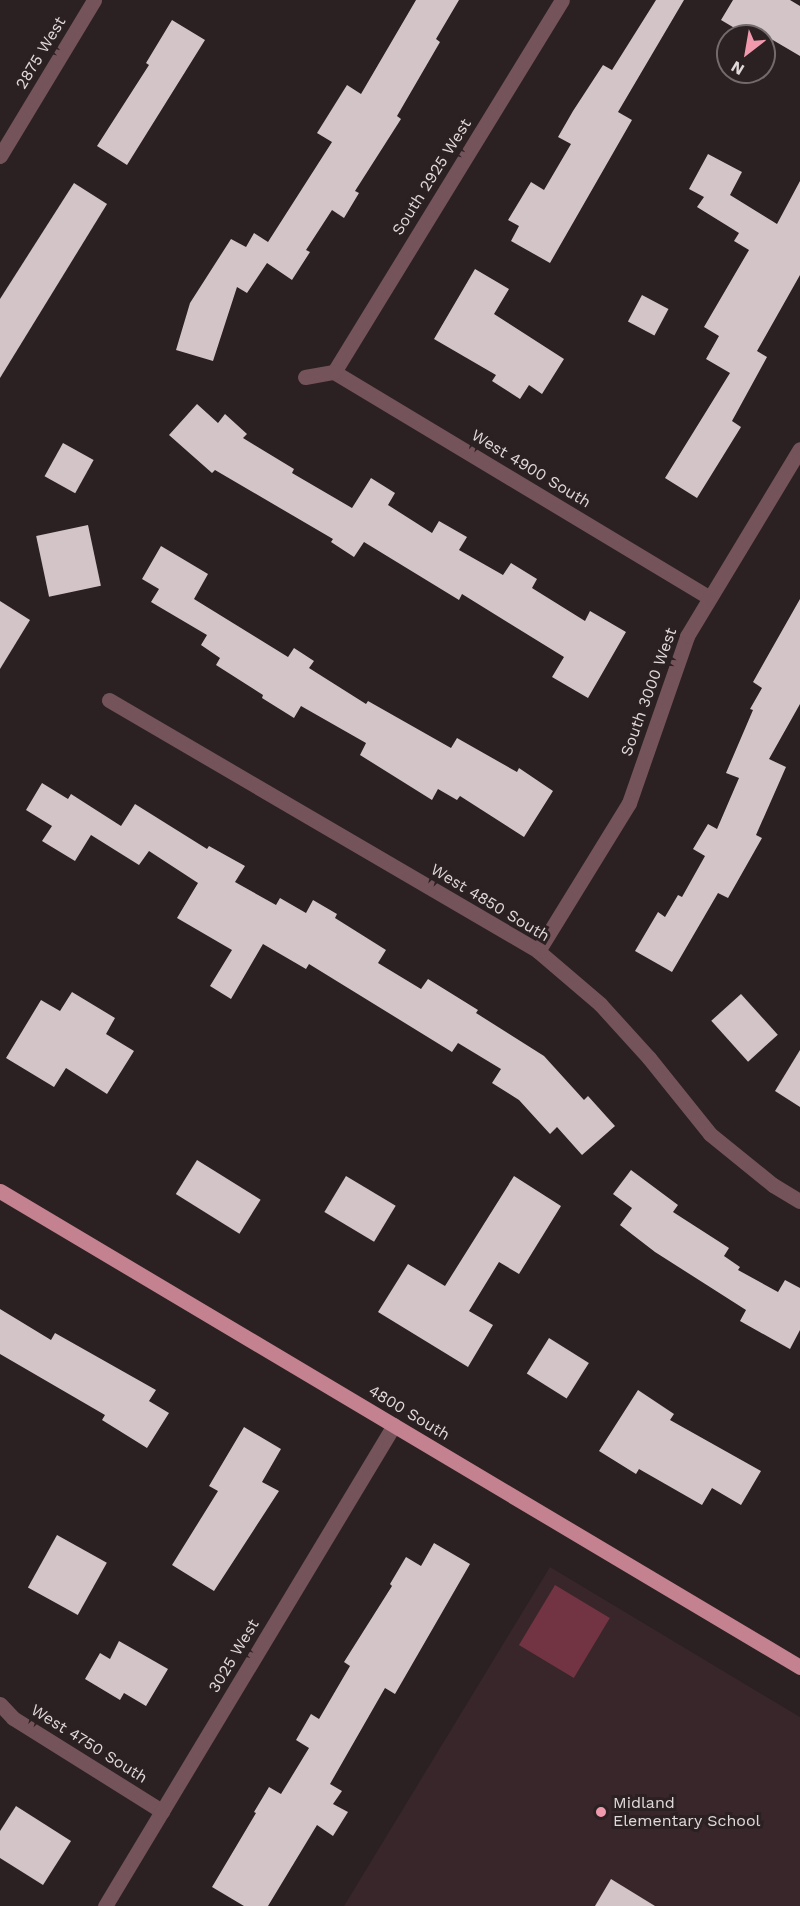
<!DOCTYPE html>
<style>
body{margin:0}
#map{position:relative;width:800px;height:1906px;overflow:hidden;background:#2b2022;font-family:"Work Sans",sans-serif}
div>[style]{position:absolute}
.built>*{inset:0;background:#38262a}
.green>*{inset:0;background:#723343;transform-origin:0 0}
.building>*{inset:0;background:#d3c4c7;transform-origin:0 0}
.minor>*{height:15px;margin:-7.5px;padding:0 7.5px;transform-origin:7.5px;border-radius:7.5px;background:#74535a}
.major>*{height:15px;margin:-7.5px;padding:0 7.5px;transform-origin:7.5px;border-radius:7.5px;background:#c48190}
.dots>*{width:16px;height:16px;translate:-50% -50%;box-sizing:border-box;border:3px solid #2b2022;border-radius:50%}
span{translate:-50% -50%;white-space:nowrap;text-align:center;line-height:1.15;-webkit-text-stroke:6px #2b2022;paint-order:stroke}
.street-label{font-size:16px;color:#e0d9da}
.poi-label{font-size:16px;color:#e0d9da}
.left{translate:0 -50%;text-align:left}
.north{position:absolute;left:716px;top:24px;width:60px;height:60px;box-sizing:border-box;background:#2b2022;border:2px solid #736a6c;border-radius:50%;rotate:211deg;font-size:16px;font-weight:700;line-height:24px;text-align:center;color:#e0d9da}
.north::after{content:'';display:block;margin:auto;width:21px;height:27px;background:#f29aad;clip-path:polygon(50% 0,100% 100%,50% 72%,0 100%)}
</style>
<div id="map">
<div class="built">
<div style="clip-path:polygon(550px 1567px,800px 1717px,800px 1906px,344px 1906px)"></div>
</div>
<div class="green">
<div style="left:555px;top:1585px;width:64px;height:70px;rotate:31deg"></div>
</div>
<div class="building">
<div style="clip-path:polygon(416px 0,459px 0,436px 39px,440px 42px,397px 116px,401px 119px,355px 191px,359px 193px,344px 218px,332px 210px,306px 250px,310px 252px,292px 280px,267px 263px,247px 293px,237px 287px,213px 361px,176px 350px,190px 303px,231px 239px,246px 247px,254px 233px,268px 242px,332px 142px,317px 133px,347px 85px,361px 94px)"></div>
<div style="clip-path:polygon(656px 0,684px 0,618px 112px,632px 120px,550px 263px,511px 241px,519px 226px,508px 220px,531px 182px,544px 190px,571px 144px,558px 137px,573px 111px,603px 65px,612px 70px)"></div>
<div style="clip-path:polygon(733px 0,790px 0,800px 6px,800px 56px,766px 36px,748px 36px,721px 20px)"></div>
<div style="clip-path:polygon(172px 20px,205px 40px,127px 165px,97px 146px,149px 65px,146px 63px)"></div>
<div style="clip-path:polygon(708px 154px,742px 172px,730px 195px,777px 224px,800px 181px,800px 275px,757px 351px,767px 357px,732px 421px,741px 427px,697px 498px,665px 478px,730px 373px,706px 359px,719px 336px,704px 327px,749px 250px,734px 241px,739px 233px,697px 207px,704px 197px,689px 189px)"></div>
<div style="clip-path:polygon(74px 183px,107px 204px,0 378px,0 299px)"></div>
<div style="clip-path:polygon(475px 269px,509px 289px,494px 314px,564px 359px,542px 394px,529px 385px,520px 399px,492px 381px,496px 375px,434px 339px)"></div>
<div style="left:642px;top:295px;width:30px;height:30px;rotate:28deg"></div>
<div style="clip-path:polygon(197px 404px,218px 423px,225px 414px,247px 434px,243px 438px,294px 469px,292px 473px,352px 508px,371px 478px,395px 493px,388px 505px,432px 533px,439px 521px,467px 537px,459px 550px,503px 575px,511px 563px,537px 579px,532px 588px,585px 621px,590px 611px,626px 632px,588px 698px,552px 677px,564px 657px,462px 594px,459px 600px,364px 542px,354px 557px,331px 542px,333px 539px,215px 470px,212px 473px,169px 435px)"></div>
<div style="left:63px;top:443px;width:35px;height:38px;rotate:29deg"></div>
<div style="left:88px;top:525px;width:62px;height:53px;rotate:78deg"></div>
<div style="clip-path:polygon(161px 546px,208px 574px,194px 599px,288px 657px,294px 648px,314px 661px,309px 668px,366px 704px,368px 701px,451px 748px,457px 738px,517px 772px,519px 768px,553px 791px,524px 837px,460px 796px,457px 800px,438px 789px,432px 800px,360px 755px,366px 743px,301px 706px,294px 718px,262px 698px,263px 695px,216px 665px,220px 658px,201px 645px,207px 635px,151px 602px,159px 589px,142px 579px)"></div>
<div style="clip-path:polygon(800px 599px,800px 704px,769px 759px,786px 767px,756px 835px,762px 838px,728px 898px,718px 893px,672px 972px,635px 951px,658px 912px,665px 917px,678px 895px,682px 897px,705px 856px,693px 849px,708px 824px,717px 829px,739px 778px,726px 773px,753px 710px,750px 709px,762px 688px,753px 682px)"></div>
<div style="clip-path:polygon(0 601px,30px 620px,0 669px)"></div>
<div style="clip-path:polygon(42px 783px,68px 799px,71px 794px,121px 826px,135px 804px,207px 849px,209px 846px,245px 866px,235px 882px,276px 905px,280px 898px,306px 913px,313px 900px,337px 914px,335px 918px,386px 950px,378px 963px,421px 989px,428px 979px,478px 1010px,476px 1013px,544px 1056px,584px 1100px,588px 1096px,615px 1126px,582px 1155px,557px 1127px,550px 1134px,519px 1100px,492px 1083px,501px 1069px,458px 1043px,452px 1052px,309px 964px,306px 969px,263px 944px,231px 999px,210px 986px,232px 950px,177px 918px,198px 883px,149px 851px,139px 865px,91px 835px,75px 861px,42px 841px,52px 826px,26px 810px)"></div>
<div style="clip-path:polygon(72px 992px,115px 1018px,106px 1034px,134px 1051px,107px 1094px,66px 1068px,54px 1087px,6px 1058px,41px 1000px,60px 1011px)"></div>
<div style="left:741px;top:994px;width:55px;height:40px;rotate:48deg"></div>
<div style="clip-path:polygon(800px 1050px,800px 1107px,775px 1091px)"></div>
<div style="left:197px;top:1160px;width:75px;height:40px;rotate:32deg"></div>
<div style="clip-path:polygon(631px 1170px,678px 1205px,673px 1212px,729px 1248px,724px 1256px,740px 1267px,738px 1270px,778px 1292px,785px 1280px,800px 1288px,800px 1330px,790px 1349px,740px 1321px,746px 1310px,655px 1252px,620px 1225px,632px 1208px,613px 1194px)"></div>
<div style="left:346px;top:1176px;width:58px;height:42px;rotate:31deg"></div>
<div style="clip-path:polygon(514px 1176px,561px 1206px,519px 1274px,499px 1262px,469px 1311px,493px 1325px,468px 1367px,378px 1312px,408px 1264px,445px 1286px)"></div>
<div style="clip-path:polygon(0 1309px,51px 1340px,55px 1333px,156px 1390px,149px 1401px,169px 1413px,147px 1448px,102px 1420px,105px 1415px,0 1354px)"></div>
<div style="left:549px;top:1338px;width:47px;height:42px;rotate:32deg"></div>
<div style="clip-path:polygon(638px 1390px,674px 1414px,670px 1420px,761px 1471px,741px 1505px,712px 1488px,702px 1505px,639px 1469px,636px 1474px,599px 1451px)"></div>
<div style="clip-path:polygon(244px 1427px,281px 1449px,262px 1482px,279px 1491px,214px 1591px,172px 1565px,218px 1491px,209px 1486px)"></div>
<div style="left:57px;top:1535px;width:57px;height:60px;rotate:29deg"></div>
<div style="clip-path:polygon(434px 1543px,470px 1564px,395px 1694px,385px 1688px,330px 1784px,342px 1791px,333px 1804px,348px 1812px,333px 1836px,317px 1825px,268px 1906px,244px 1906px,212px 1887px,256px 1813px,254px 1812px,269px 1787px,281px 1794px,309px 1748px,296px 1740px,311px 1714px,319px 1719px,350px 1666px,344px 1662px,392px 1586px,390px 1584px,406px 1557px,421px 1566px)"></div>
<div style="clip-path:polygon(119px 1641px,168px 1669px,146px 1706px,124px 1693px,120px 1700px,85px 1679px,100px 1653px,110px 1659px)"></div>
<div style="clip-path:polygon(16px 1806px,71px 1841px,43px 1885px,0 1858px,0 1831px)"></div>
<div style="clip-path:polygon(611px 1879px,655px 1906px,595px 1906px)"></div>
</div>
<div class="minor">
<div style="left:0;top:156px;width:182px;rotate:-58.9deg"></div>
<div style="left:334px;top:372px;width:437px;rotate:31deg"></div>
<div style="left:334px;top:372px;width:436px;rotate:-58.5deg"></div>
<div style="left:305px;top:377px;width:29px;rotate:-10deg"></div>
<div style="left:109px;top:700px;width:497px;rotate:30.3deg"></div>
<div style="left:538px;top:951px;width:82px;rotate:40.5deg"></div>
<div style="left:600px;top:1004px;width:73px;rotate:47.8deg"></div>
<div style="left:649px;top:1058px;width:97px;rotate:51.2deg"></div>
<div style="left:710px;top:1134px;width:81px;rotate:39deg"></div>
<div style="left:773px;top:1185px;width:31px;rotate:31deg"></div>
<div style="left:538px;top:951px;width:174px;rotate:-58.4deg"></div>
<div style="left:629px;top:803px;width:177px;rotate:-70.8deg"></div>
<div style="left:687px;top:636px;width:218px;rotate:-58.9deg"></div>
<div style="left:0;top:1704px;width:19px;rotate:47deg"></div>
<div style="left:13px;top:1718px;width:176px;rotate:32deg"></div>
<div style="left:105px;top:1906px;width:561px;rotate:-59deg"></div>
</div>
<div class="major">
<div style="left:0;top:1191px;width:931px;rotate:30.75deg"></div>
</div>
<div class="dots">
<div style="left:601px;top:1812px;background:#f29aad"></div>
</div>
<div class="street-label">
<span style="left:41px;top:53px;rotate:-59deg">2875 West</span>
<span style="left:432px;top:177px;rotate:-58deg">South 2925 West</span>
<span style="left:531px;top:469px;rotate:31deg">West 4900 South</span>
<span style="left:649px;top:692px;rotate:-70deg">South 3000 West</span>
<span style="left:490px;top:903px;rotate:31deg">West 4850 South</span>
<span style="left:409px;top:1413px;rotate:31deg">4800 South</span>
<span style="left:234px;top:1656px;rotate:-59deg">3025 West</span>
<span style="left:89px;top:1744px;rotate:32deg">West 4750 South</span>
</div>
<div class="poi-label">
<span class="left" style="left:613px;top:1812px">Midland<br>Elementary School</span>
</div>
<div class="north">N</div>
</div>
